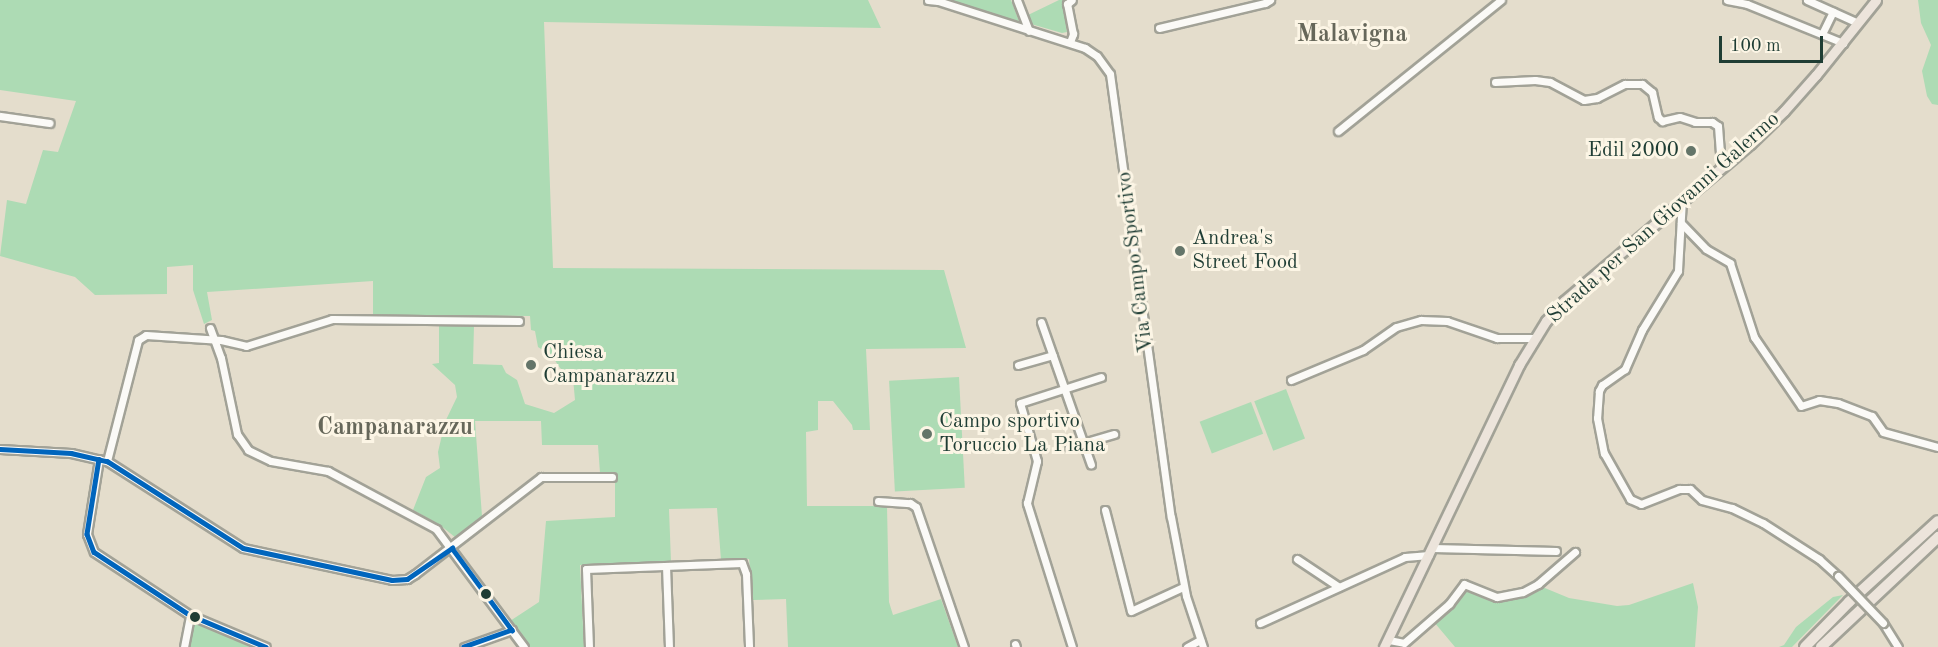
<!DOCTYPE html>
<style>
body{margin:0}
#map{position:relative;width:1938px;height:647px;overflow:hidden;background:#e4ddcc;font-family:"Old Standard TT",serif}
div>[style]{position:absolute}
.green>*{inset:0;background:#addbb4;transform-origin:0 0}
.roads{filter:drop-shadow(2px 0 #a2a297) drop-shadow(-2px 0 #a2a297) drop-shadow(0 2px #a2a297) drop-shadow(0 -2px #a2a297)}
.minor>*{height:7px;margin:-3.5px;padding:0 3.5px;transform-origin:3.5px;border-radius:3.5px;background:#fbfaf7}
.major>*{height:9px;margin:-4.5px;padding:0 4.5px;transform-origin:4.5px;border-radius:4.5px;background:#ece4db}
.highway>*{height:10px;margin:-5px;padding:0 5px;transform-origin:5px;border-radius:5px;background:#ece4db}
.bridges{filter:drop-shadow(2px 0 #a2a297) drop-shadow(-2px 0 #a2a297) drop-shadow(0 2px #a2a297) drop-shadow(0 -2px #a2a297)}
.minor-bridge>*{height:7px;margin:-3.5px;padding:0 3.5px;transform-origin:3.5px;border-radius:3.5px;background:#fbfaf7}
.bus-1>*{height:4.5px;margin:-2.25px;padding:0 2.25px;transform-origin:2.25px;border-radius:2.25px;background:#0065bd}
.dots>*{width:16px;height:16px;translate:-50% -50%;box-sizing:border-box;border:3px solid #fcf5e5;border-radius:50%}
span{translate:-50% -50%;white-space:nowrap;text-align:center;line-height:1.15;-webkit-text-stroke:6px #fcf5e5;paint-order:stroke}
.poi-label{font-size:21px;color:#1f3d34}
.right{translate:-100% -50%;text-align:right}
.left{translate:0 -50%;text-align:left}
.street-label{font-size:21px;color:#1f3d34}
.quarter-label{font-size:24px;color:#66675a;font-weight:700}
.scale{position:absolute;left:1719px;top:36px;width:104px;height:27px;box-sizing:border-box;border:3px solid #1f3d34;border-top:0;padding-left:8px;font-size:18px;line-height:21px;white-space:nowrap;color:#1f3d34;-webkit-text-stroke:4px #fcf5e5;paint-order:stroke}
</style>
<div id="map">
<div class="green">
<div style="clip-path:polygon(0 0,868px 0,881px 28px,544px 22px,553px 268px,944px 270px,966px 348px,866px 349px,870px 430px,853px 430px,852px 425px,833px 401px,818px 401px,818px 430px,806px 432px,807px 506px,887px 506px,889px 602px,893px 615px,941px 599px,958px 647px,788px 647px,786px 599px,753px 600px,749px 559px,721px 560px,717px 508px,669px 509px,671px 562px,580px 565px,584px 647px,529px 647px,510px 621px,539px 602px,546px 521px,615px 517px,615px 474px,600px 473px,598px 445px,542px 445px,541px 421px,475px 421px,482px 516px,456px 538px,440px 525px,413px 510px,426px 477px,440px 468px,438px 452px,445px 422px,457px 397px,455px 385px,432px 364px,439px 363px,439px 326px,474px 326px,473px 364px,502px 365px,506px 373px,517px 380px,525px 404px,554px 413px,575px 400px,573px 378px,560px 368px,552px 356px,538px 347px,535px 331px,531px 330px,530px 316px,373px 315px,373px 281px,207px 292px,212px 320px,204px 324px,193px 290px,193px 265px,167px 267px,167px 294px,95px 295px,75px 277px,0 256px,7px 200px,26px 204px,43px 150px,58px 152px,76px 101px,0 90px)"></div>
<div style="clip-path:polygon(945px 0,1011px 0,1020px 24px)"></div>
<div style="clip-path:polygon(1059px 0,1066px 0,1063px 4px,1067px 32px,1062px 33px,1031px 24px,1028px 15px)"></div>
<div style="clip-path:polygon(1918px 0,1938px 0,1938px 105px,1932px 104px,1927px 96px,1922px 71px,1931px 45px,1921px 23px)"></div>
<div style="left:959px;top:377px;width:111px;height:70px;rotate:87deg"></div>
<div style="left:1286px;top:389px;width:53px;height:34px;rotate:69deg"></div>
<div style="left:1251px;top:402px;width:34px;height:55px;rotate:69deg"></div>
<div style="clip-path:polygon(1693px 583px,1698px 607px,1695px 647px,1455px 647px,1434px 622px,1465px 588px,1471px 588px,1499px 601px,1526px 595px,1540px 586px,1569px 598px,1617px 606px,1629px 605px)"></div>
<div style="clip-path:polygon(1843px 595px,1792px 647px,1779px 647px,1784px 645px,1796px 627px,1833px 597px)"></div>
<div style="clip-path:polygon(194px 622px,196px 622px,250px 647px,188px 647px)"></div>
</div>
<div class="roads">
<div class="minor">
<div style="left:928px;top:0;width:10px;rotate:6deg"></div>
<div style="left:938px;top:1px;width:154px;rotate:17.7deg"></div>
<div style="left:1085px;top:48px;width:14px;rotate:34deg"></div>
<div style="left:1097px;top:56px;width:22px;rotate:54deg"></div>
<div style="left:1110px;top:74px;width:447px;rotate:82.2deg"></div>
<div style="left:1171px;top:517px;width:80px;rotate:79.2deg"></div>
<div style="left:1186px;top:596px;width:54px;rotate:71.6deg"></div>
<div style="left:1017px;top:0;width:33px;rotate:69deg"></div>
<div style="left:1727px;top:0;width:20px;rotate:11deg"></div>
<div style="left:1747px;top:4px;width:104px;rotate:22.1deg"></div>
<div style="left:1807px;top:0;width:56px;rotate:24.3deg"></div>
<div style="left:1159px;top:28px;width:109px;rotate:-13.3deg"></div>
<div style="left:1265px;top:3px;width:6px;rotate:-31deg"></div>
<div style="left:1822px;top:34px;width:25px;rotate:-64deg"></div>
<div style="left:1070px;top:42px;width:9px;rotate:-69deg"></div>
<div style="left:1073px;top:34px;width:31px;rotate:-101deg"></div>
<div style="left:1067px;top:4px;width:6px;rotate:-39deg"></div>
<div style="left:1495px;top:82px;width:40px;rotate:-2.9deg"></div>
<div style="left:1535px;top:80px;width:15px;rotate:8deg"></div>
<div style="left:1550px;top:82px;width:38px;rotate:28deg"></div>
<div style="left:1584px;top:100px;width:13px;rotate:-9deg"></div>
<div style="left:1597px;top:98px;width:31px;rotate:-27deg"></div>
<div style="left:1625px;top:84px;width:17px"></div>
<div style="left:1642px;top:84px;width:13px;rotate:39deg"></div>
<div style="left:1652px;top:92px;width:26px;rotate:77deg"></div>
<div style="left:1658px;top:117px;width:6px;rotate:45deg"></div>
<div style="left:1662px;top:121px;width:18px;rotate:-13deg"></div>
<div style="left:1680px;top:117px;width:16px;rotate:18deg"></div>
<div style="left:1695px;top:122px;width:17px"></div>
<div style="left:1712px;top:122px;width:7px;rotate:34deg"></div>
<div style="left:1718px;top:126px;width:41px;rotate:85.8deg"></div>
<div style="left:0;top:116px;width:50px;rotate:8deg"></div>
<div style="left:1338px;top:131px;width:209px;rotate:-38.8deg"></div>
<div style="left:1682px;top:199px;width:72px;rotate:93.2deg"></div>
<div style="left:1678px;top:271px;width:69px;rotate:121.4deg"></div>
<div style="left:1642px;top:330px;width:43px;rotate:113.6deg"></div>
<div style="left:1625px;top:369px;width:28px;rotate:145deg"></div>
<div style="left:1602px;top:385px;width:7px;rotate:117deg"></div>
<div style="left:1599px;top:391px;width:27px;rotate:94deg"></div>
<div style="left:1597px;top:418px;width:36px;rotate:79deg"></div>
<div style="left:1604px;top:453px;width:53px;rotate:60.5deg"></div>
<div style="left:1630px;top:499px;width:12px;rotate:24deg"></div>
<div style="left:1641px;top:504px;width:41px;rotate:-21.5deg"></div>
<div style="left:1679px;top:489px;width:11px"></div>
<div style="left:1690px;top:489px;width:16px;rotate:43deg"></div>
<div style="left:1702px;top:500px;width:31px;rotate:15deg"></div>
<div style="left:1732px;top:508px;width:34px;rotate:26deg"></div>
<div style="left:1763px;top:523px;width:67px;rotate:32.7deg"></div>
<div style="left:1819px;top:559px;width:25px;rotate:42deg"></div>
<div style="left:1681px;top:223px;width:36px;rotate:46deg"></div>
<div style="left:1706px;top:249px;width:28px;rotate:30deg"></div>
<div style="left:1730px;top:263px;width:78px;rotate:72deg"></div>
<div style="left:1754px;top:337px;width:83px;rotate:55.7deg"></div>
<div style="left:1801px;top:406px;width:19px;rotate:-18deg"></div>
<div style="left:1819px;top:400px;width:19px;rotate:9deg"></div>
<div style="left:1838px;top:403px;width:36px;rotate:21deg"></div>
<div style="left:1872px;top:416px;width:19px;rotate:55deg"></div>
<div style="left:1883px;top:432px;width:57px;rotate:15.3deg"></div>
<div style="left:1041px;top:322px;width:151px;rotate:70.7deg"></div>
<div style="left:210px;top:328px;width:32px;rotate:70deg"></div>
<div style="left:221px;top:358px;width:78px;rotate:78.1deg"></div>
<div style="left:237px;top:434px;width:19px;rotate:55deg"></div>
<div style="left:248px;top:450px;width:25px;rotate:26deg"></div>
<div style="left:271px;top:461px;width:58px;rotate:10deg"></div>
<div style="left:328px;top:471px;width:123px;rotate:28.2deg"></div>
<div style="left:436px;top:529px;width:147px;rotate:53.3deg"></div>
<div style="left:1018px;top:365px;width:36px;rotate:-16deg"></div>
<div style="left:1291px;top:380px;width:78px;rotate:-22.6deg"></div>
<div style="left:1363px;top:350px;width:40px;rotate:-34.9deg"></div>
<div style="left:1396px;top:327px;width:26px;rotate:-16deg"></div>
<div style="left:1421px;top:320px;width:26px;rotate:2deg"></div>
<div style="left:1447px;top:321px;width:53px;rotate:18.8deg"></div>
<div style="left:1497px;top:338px;width:37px"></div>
<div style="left:1069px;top:447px;width:47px;rotate:-16.1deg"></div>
<div style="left:0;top:449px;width:71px;rotate:3.2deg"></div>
<div style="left:71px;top:453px;width:37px;rotate:13deg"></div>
<div style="left:107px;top:461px;width:161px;rotate:32.6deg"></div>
<div style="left:243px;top:548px;width:152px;rotate:12.1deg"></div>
<div style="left:392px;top:580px;width:15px;rotate:-4deg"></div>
<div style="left:407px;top:579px;width:9px;rotate:-32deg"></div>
<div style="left:415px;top:574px;width:159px;rotate:-37.6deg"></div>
<div style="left:541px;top:477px;width:71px"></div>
<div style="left:99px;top:459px;width:76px;rotate:99.1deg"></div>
<div style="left:87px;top:534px;width:19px;rotate:69deg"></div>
<div style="left:94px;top:552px;width:115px;rotate:33.3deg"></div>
<div style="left:190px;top:615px;width:82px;rotate:22.8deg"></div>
<div style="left:107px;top:461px;width:125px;rotate:-75.6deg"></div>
<div style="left:138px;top:340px;width:9px;rotate:-32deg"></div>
<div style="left:146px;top:335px;width:75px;rotate:3.8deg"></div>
<div style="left:221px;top:340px;width:26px;rotate:13deg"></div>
<div style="left:246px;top:346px;width:90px;rotate:-17.4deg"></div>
<div style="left:332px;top:319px;width:187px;rotate:0.6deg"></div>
<div style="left:878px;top:501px;width:32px;rotate:4deg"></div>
<div style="left:910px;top:503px;width:7px;rotate:34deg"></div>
<div style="left:916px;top:507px;width:148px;rotate:71.1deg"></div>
<div style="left:1105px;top:510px;width:104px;rotate:75.6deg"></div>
<div style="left:1131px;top:611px;width:57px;rotate:-24.8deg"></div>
<div style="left:1433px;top:548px;width:123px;rotate:1.4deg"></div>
<div style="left:1297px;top:559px;width:50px;rotate:33.7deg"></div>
<div style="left:666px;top:566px;width:81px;rotate:87.9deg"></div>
<div style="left:1260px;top:623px;width:159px;rotate:-24.5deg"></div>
<div style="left:1405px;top:557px;width:24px;rotate:-5deg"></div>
<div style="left:1883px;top:623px;width:28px;rotate:58deg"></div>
<div style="left:1389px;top:640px;width:15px;rotate:11deg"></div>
<div style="left:1404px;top:643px;width:60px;rotate:-40.9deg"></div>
<div style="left:1449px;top:604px;width:25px;rotate:-53deg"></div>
<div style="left:1464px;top:584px;width:35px;rotate:22deg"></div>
<div style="left:1497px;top:597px;width:26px;rotate:-11deg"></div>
<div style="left:1523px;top:592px;width:17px;rotate:-28deg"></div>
<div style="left:1538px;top:584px;width:49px;rotate:-40.9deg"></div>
<div style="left:1015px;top:644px;width:3px;rotate:72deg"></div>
<div style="left:184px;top:647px;width:33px;rotate:-79deg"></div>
<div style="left:464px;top:647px;width:51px;rotate:-19.5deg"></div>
<div style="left:589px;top:647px;width:78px;rotate:-92.2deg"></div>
<div style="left:586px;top:569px;width:156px;rotate:-2.2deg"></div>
<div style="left:742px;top:563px;width:12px;rotate:70deg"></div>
<div style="left:746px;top:574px;width:73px;rotate:87.6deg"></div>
<div style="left:1072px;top:647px;width:151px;rotate:-107.4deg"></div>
<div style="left:1027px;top:503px;width:43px;rotate:-76.6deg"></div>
<div style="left:1037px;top:461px;width:60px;rotate:-106.3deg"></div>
<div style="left:1020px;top:403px;width:85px;rotate:-17.8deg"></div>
<div style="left:1187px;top:647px;width:15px;rotate:-28deg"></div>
</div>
<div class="major">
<div style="left:1384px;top:647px;width:313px;rotate:-64.4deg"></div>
<div style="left:1519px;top:365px;width:52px;rotate:-58.5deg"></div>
<div style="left:1546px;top:321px;width:27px;rotate:-48deg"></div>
<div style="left:1564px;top:301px;width:243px;rotate:-40.2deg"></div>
<div style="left:1750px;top:144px;width:47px;rotate:-44.1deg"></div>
<div style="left:1784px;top:111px;width:48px;rotate:-48.4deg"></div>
<div style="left:1816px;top:75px;width:96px;rotate:-51.3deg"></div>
</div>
<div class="highway">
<div style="left:1805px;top:647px;width:63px;rotate:-45.6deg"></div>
<div style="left:1849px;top:602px;width:120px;rotate:-42.3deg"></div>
<div style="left:1821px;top:647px;width:161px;rotate:-43.2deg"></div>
</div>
</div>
<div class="bridges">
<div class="minor-bridge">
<div style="left:1838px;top:576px;width:65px;rotate:46.2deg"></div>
</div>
</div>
<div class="bus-1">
<div style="left:0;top:449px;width:71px;rotate:3.2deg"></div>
<div style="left:71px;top:453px;width:37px;rotate:13deg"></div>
<div style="left:107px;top:461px;width:161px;rotate:32.6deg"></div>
<div style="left:243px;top:548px;width:152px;rotate:12.1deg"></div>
<div style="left:392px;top:580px;width:15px;rotate:-4deg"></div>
<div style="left:407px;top:579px;width:55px;rotate:-34.6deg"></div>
<div style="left:452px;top:548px;width:102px;rotate:53.8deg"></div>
<div style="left:512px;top:630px;width:51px;rotate:160.5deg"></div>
<div style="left:99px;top:459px;width:76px;rotate:99.1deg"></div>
<div style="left:87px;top:534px;width:19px;rotate:69deg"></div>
<div style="left:94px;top:552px;width:115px;rotate:33.3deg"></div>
<div style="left:190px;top:615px;width:82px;rotate:22.8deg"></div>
</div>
<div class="dots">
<div style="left:1691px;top:151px;background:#647569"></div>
<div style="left:1180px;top:251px;background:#647569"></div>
<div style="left:531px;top:365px;background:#647569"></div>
<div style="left:927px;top:434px;background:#647569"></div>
<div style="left:486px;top:594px;background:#1f3d34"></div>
<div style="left:195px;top:617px;background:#1f3d34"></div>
</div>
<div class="poi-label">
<span class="right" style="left:1679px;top:151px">Edil 2000</span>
<span class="left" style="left:1192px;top:251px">Andrea's<br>Street Food</span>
<span class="left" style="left:543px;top:365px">Chiesa<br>Campanarazzu</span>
<span class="left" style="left:939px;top:434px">Campo sportivo<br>Toruccio La Piana</span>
</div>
<div class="street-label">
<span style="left:1664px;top:218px;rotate:-42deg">Strada per San Giovanni Galermo</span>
<span style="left:1136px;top:262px;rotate:-97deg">Via Campo Sportivo</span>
</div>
<div class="quarter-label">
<span style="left:1352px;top:36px">Malavigna</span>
<span style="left:395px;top:429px">Campanarazzu</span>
</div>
<div class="scale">100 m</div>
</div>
